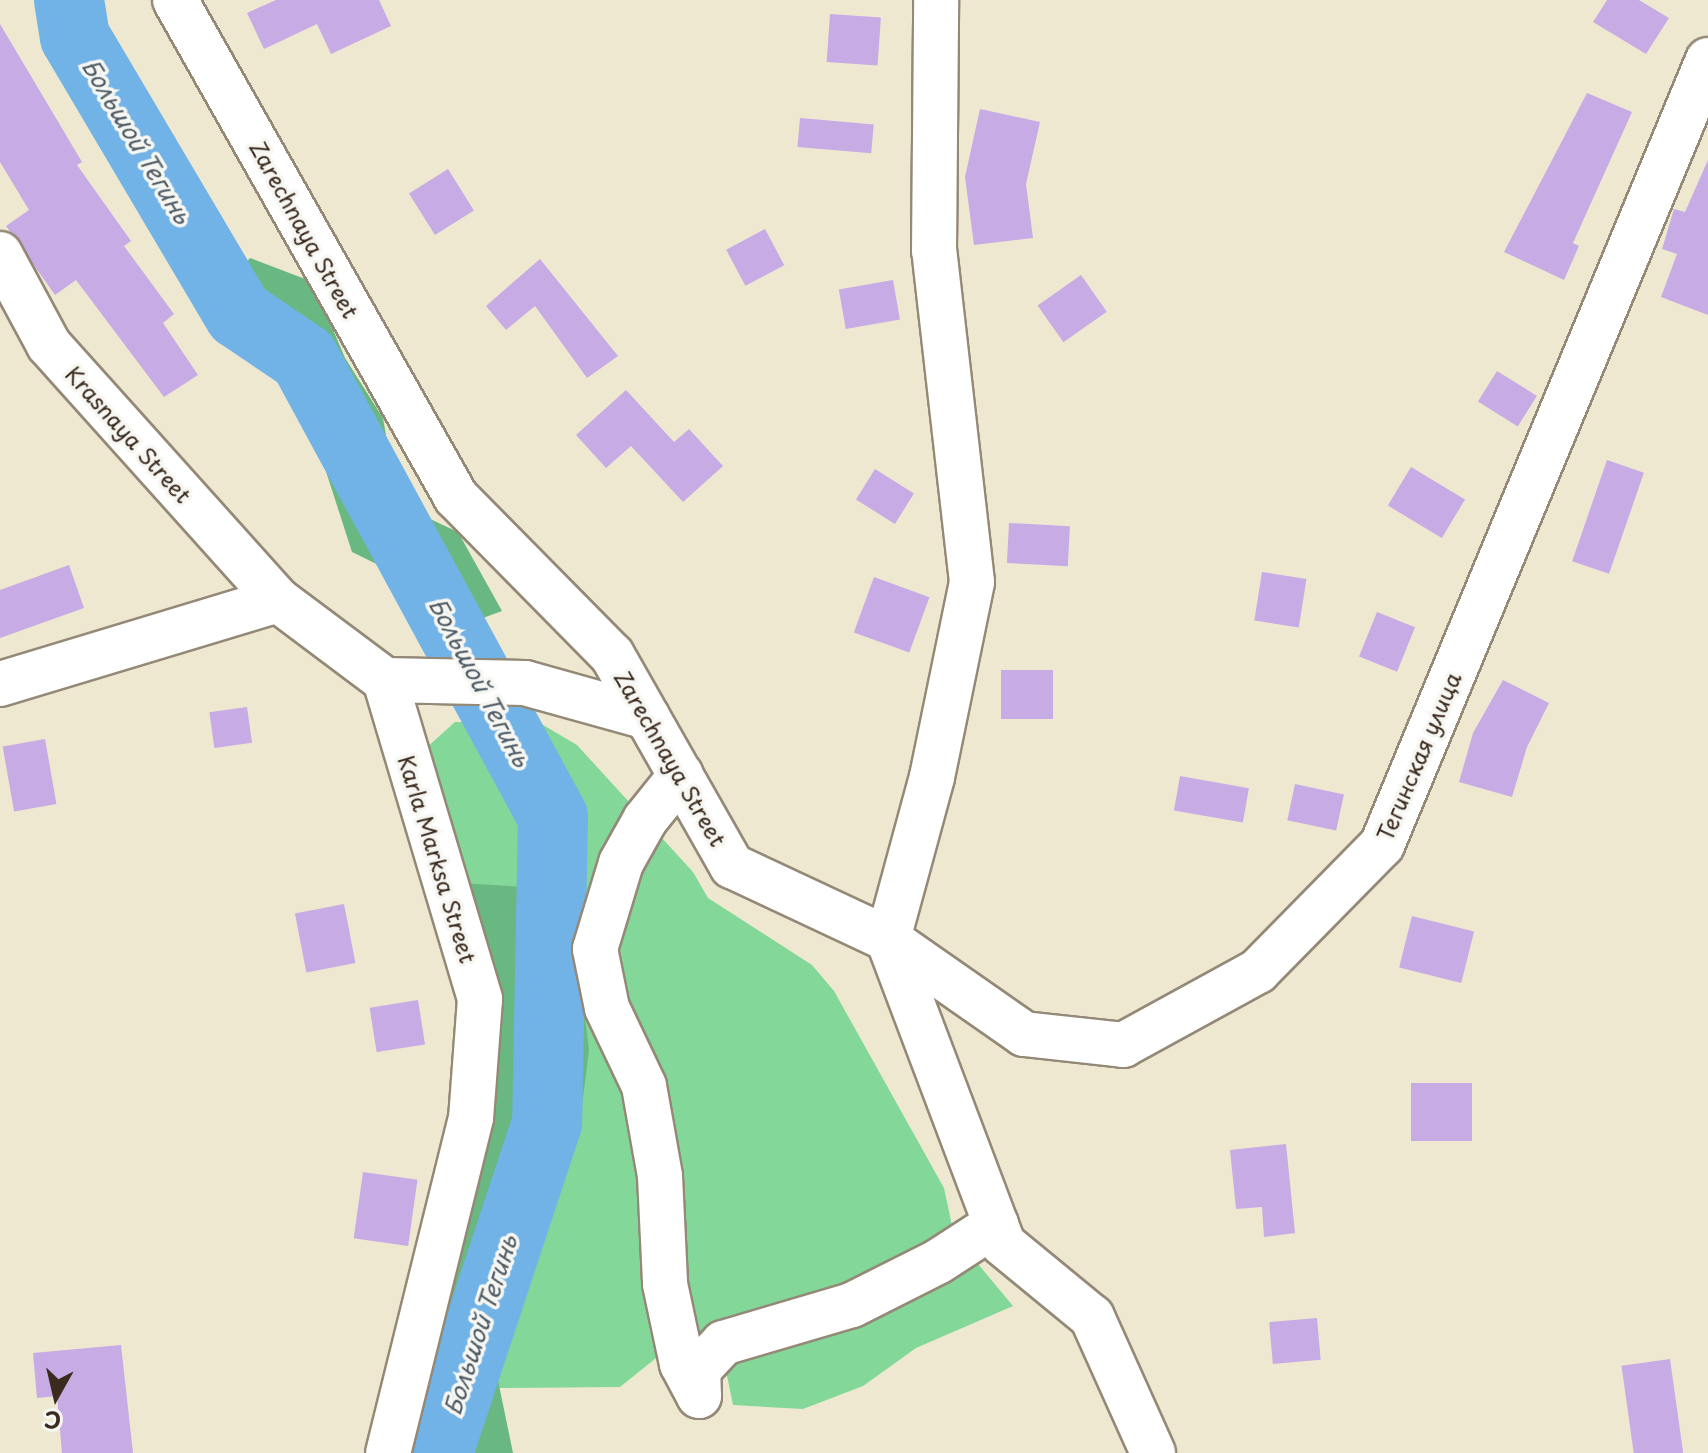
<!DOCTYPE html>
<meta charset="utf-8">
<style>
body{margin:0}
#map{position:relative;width:1708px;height:1453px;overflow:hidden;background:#eee8d0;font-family:"Playpen Sans",sans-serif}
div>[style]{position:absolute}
.green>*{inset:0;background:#83d799}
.forest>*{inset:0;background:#6ab881}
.river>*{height:70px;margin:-35px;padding:0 35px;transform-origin:35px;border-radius:35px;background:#71b3e6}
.building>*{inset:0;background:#c7abe5;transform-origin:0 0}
.roads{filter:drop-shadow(2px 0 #948977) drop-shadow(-2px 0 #948977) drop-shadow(0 2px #948977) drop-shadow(0 -2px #948977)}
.minor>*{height:44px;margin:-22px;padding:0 22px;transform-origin:22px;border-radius:22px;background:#fff}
span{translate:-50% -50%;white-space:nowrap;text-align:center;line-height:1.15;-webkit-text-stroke:7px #f6f6f2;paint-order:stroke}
.street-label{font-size:22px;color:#3b2a1e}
.water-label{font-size:24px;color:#4e5a64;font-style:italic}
.north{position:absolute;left:16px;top:1357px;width:80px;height:80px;-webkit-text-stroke:6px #f6f6f2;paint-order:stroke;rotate:188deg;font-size:22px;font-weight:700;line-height:32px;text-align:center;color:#3b2a1e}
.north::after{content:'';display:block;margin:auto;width:28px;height:36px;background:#3b2a1e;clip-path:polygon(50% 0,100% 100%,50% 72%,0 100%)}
</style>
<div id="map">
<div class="green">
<div style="clip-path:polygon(455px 722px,538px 722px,577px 745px,693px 872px,708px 898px,812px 965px,834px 991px,944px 1188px,954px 1235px,1013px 1306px,916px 1348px,863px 1386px,803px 1409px,733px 1405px,725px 1366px,676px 1342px,620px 1387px,497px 1388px,494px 1361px,513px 1334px,533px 1220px,580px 1122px,459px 883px,425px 749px)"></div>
</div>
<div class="forest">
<div style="clip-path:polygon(250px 258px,313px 282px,345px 358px,383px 418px,398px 504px,458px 532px,502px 611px,431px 637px,403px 577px,352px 552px,302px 397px,259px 344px,234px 277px)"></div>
<div style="clip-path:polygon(459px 883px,526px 887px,578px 959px,589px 1050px,580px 1122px,533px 1220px,513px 1334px,494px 1361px,513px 1453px,388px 1453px,471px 1118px)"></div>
</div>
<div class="river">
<div style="left:69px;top:0;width:37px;rotate:81deg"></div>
<div style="left:75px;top:37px;width:322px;rotate:59.4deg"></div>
<div style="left:239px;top:314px;width:78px;rotate:34.1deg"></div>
<div style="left:304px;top:358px;width:522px;rotate:61.52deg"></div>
<div style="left:553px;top:817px;width:306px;rotate:91.1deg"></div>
<div style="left:547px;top:1123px;width:348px;rotate:108.3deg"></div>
</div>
<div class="building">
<div style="clip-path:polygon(276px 0,379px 0,391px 26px,331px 54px,317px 24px,264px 49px,247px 13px)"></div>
<div style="clip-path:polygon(1607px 0,1639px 0,1669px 18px,1646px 54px,1593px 22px)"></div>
<div style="left:830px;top:14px;width:51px;height:48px;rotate:4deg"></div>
<div style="clip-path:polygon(0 24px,82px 162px,77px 165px,131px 241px,124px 246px,174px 314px,163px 323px,198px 375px,164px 397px,76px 280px,55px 295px,6px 226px,29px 210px,0 162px)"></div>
<div style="clip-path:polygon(1587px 93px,1632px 112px,1573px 243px,1579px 246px,1564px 280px,1504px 252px)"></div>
<div style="clip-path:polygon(980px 109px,1040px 122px,1026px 184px,1033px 238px,974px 245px,965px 177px)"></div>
<div style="left:800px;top:118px;width:74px;height:29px;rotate:5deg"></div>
<div style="clip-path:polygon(1708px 160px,1708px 315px,1661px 297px,1677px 254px,1662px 249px,1674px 209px,1685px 212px)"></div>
<div style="left:448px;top:169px;width:49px;height:46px;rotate:58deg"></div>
<div style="left:765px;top:229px;width:41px;height:44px;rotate:62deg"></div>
<div style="clip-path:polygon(540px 259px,618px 356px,587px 378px,535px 306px,506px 330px,486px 306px)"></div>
<div style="left:1081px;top:275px;width:45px;height:53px;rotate:55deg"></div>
<div style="left:893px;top:280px;width:40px;height:55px;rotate:80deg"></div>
<div style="left:1497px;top:371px;width:47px;height:36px;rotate:32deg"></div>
<div style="clip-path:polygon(626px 390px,674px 442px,689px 429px,723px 466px,683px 502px,631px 446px,606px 468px,576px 435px)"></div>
<div style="left:1607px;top:460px;width:39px;height:107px;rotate:19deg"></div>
<div style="left:1411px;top:467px;width:63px;height:45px;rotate:31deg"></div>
<div style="left:875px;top:469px;width:46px;height:36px;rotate:32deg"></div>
<div style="left:1009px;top:523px;width:61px;height:40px;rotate:3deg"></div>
<div style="clip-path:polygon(69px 565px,84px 608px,0 638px,0 590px)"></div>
<div style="left:1262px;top:572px;width:45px;height:49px;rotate:9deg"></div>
<div style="left:874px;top:577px;width:59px;height:59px;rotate:20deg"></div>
<div style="left:1377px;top:612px;width:41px;height:48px;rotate:22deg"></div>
<div style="left:1001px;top:670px;width:52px;height:49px"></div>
<div style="clip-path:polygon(1503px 680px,1549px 703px,1527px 747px,1512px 797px,1459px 782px,1473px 733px)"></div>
<div style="left:247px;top:707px;width:36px;height:38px;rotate:82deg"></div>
<div style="left:45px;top:739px;width:66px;height:43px;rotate:80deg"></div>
<div style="left:1180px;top:776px;width:70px;height:35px;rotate:10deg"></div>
<div style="left:1295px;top:784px;width:50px;height:37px;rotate:12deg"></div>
<div style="left:344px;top:904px;width:60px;height:50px;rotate:79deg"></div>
<div style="left:1412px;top:916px;width:64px;height:53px;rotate:14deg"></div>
<div style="left:418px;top:1000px;width:45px;height:49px;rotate:81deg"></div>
<div style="left:1472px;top:1083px;width:58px;height:61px;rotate:90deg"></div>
<div style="clip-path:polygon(1286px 1144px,1295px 1233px,1264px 1237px,1262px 1207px,1236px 1209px,1230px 1150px)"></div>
<div style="left:363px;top:1172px;width:55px;height:67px;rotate:8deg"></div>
<div style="left:1317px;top:1318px;width:42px;height:48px;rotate:85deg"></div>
<div style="clip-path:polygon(121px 1345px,133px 1453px,62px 1453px,57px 1396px,37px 1398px,33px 1353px)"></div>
<div style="left:1670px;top:1359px;width:95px;height:49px;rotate:82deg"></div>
</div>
<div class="roads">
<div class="minor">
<div style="left:175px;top:0;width:571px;rotate:60.52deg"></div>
<div style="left:456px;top:497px;width:222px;rotate:45.4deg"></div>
<div style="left:612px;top:655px;width:243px;rotate:60.4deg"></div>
<div style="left:732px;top:866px;width:172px;rotate:25.1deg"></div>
<div style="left:888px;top:939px;width:166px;rotate:34.9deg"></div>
<div style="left:1024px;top:1034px;width:100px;rotate:6.3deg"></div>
<div style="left:1123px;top:1045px;width:154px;rotate:-28.7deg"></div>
<div style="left:1258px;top:971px;width:177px;rotate:-45.5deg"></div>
<div style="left:1382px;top:845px;width:850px;rotate:-67.45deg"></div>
<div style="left:0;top:254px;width:103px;rotate:61.7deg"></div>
<div style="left:49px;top:345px;width:343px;rotate:48.1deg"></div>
<div style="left:278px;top:600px;width:134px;rotate:36.8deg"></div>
<div style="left:385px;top:680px;width:333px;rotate:73.4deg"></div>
<div style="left:480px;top:999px;width:119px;rotate:94.3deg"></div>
<div style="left:471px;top:1118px;width:345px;rotate:103.9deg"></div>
<div style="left:385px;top:680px;width:140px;rotate:1.2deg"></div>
<div style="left:525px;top:683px;width:127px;rotate:15.6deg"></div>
<div style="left:0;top:684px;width:290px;rotate:-16.8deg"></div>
<div style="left:681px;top:775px;width:58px;rotate:128.7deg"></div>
<div style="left:645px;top:820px;width:49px;rotate:119.2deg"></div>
<div style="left:621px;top:863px;width:90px;rotate:106.8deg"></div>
<div style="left:595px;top:949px;width:60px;rotate:78.5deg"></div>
<div style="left:607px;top:1008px;width:86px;rotate:64.6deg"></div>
<div style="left:644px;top:1086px;width:91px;rotate:79.9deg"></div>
<div style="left:660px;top:1176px;width:108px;rotate:87.3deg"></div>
<div style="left:665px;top:1284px;width:82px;rotate:78deg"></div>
<div style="left:682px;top:1364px;width:36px;rotate:62deg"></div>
<div style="left:699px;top:1396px;width:26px;rotate:-92deg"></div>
<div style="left:698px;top:1370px;width:37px;rotate:-47deg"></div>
<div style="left:723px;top:1343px;width:134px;rotate:-16.4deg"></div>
<div style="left:852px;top:1305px;width:97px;rotate:-26.8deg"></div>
<div style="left:939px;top:1261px;width:68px;rotate:-33deg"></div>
<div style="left:888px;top:939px;width:168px;rotate:-74.8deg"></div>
<div style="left:932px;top:777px;width:199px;rotate:-78.4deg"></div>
<div style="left:972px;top:582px;width:333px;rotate:-96.5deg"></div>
<div style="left:934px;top:251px;width:251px;rotate:-89.5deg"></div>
<div style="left:888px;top:939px;width:326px;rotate:69.3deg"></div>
<div style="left:1003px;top:1244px;width:115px;rotate:39.4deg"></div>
<div style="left:1092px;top:1317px;width:149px;rotate:65.8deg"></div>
</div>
</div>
<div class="street-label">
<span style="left:305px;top:229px;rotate:61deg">Zarechnaya Street</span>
<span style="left:129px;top:434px;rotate:48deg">Krasnaya Street</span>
<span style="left:1418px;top:756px;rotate:-67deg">Тегинская улица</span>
<span style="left:671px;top:758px;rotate:60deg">Zarechnaya Street</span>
<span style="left:438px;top:859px;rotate:73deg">Karla Marksa Street</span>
</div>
<div class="water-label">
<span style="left:137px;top:141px;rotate:59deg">Большой Тегинь</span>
<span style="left:480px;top:682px;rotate:62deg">Большой Тегинь</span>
<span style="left:480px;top:1325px;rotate:-72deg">Большой Тегинь</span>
</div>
<div class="north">С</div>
</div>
